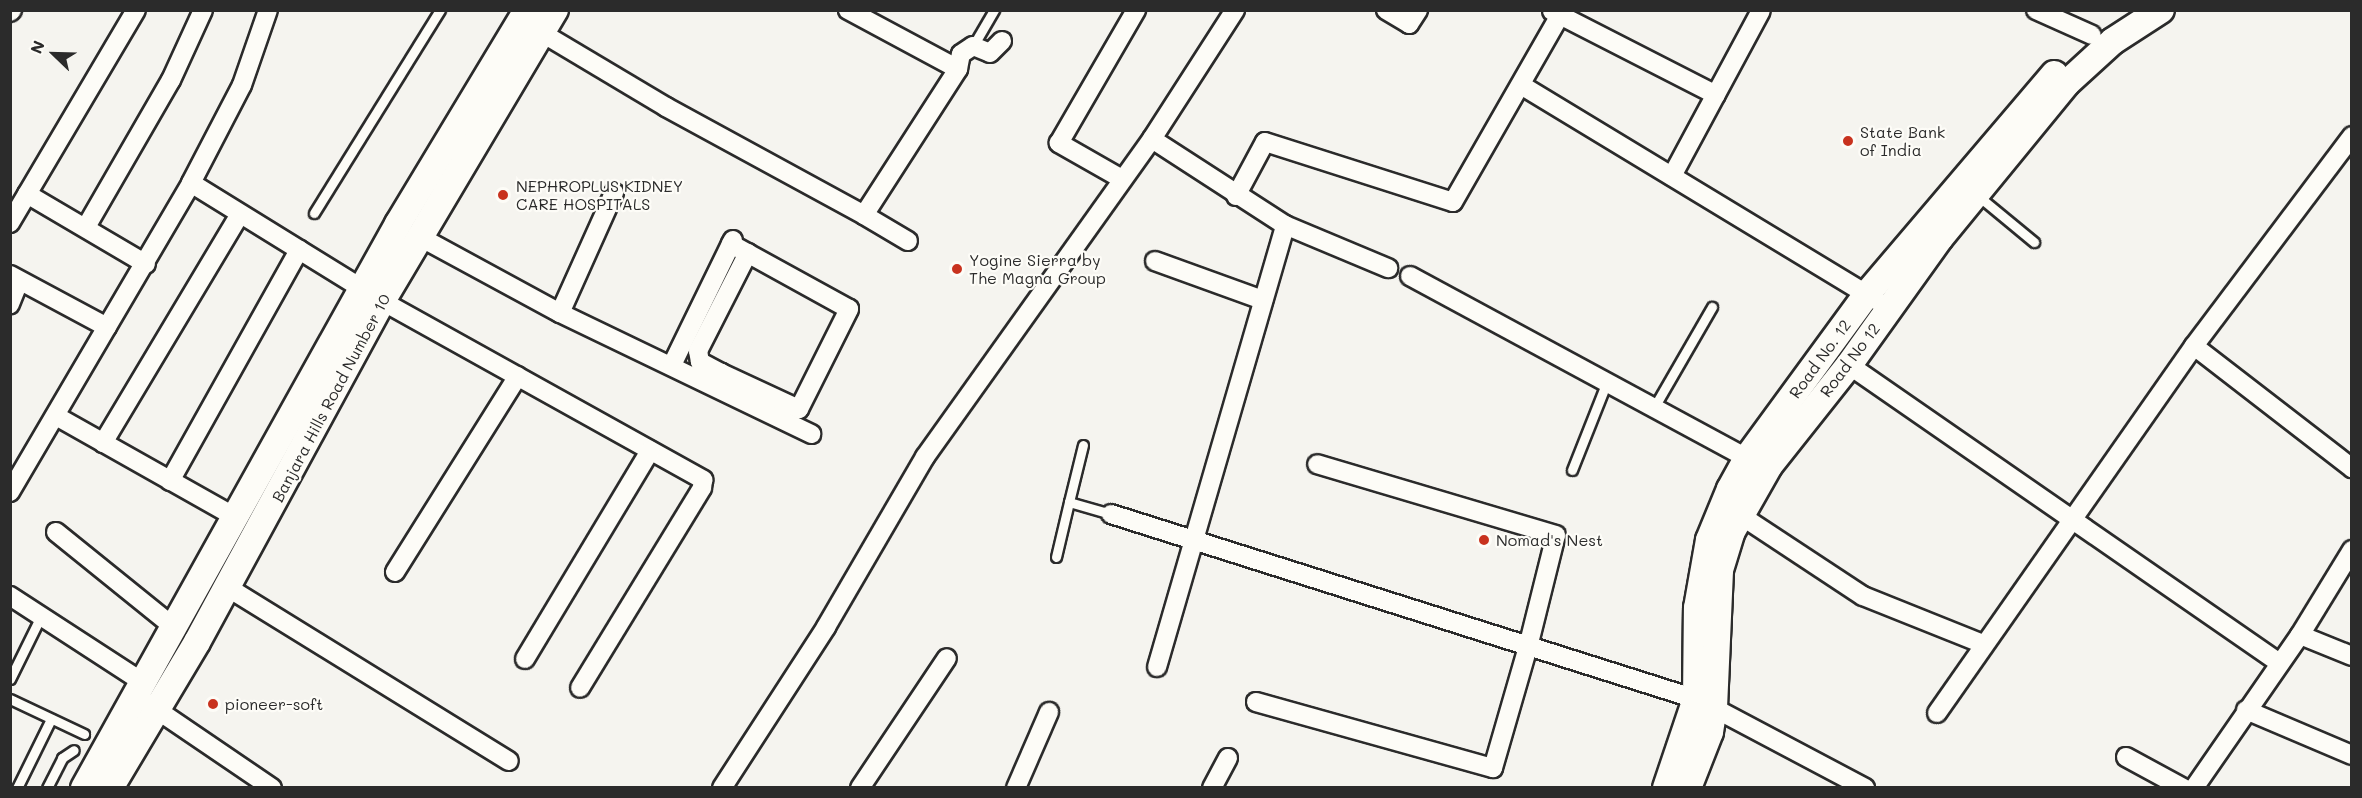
<!DOCTYPE html>
<style>
body{margin:0}
#map{position:relative;width:2362px;height:798px;overflow:hidden;background:#f5f4ef;font-family:Mali,sans-serif}
div>[style]{position:absolute}
.roads{filter:drop-shadow(2px 0 #2b2b2b) drop-shadow(-2px 0 #2b2b2b) drop-shadow(0 2px #2b2b2b) drop-shadow(0 -2px #2b2b2b)}
.service>*{height:9px;margin:-4.5px;padding:0 4.5px;transform-origin:4.5px;border-radius:4.5px;background:#fdfcf7}
.minor>*{height:18px;margin:-9px;padding:0 9px;transform-origin:9px;border-radius:9px;background:#fdfcf7}
.secondary>*{height:26px;margin:-13px;padding:0 13px;transform-origin:13px;border-radius:13px;background:#fdfcf7}
.dots>*{width:16px;height:16px;translate:-50% -50%;box-sizing:border-box;border:3px solid #fdfcf7;border-radius:50%}
span{translate:-50% -50%;white-space:nowrap;text-align:center;line-height:1.15;-webkit-text-stroke:4.5px #fdfcf7;paint-order:stroke}
.poi-label{font-size:16px;color:#2b2b2b}
.left{translate:0 -50%;text-align:left}
.street-label{font-size:16px;color:#2b2b2b}
.frame{position:absolute;inset:0;border:12px solid #2b2b2b;pointer-events:none}
.north{position:absolute;left:24px;top:24px;width:60px;height:60px;-webkit-text-stroke:4px #fdfcf7;paint-order:stroke;rotate:293deg;font-size:16px;font-weight:700;line-height:24px;text-align:center;color:#2b2b2b}
.north::after{content:'';display:block;margin:auto;width:21px;height:27px;background:#2b2b2b;clip-path:polygon(50% 0,100% 100%,50% 72%,0 100%)}
</style>
<div id="map">
<div class="roads">
<div class="service">
<div style="left:973px;top:46px;width:42px;rotate:-59.7deg"></div>
<div style="left:1977px;top:195px;width:74px;rotate:39.5deg"></div>
<div style="left:314px;top:213px;width:239px;rotate:-58.2deg"></div>
<div style="left:1653px;top:409px;width:118px;rotate:-60deg"></div>
<div style="left:1083px;top:445px;width:59px;rotate:103.8deg"></div>
<div style="left:1069px;top:502px;width:44px;rotate:15.9deg"></div>
<div style="left:1572px;top:470px;width:92px;rotate:-68.4deg"></div>
<div style="left:1056px;top:557px;width:57px;rotate:-76.7deg"></div>
<div style="left:10px;top:679px;width:70px;rotate:-63.8deg"></div>
<div style="left:10px;top:699px;width:82px;rotate:25.3deg"></div>
<div style="left:17px;top:788px;width:77px;rotate:-63.8deg"></div>
<div style="left:47px;top:788px;width:34px;rotate:-63deg"></div>
<div style="left:62px;top:758px;width:14px;rotate:-34deg"></div>
</div>
<div class="minor">
<div style="left:1235px;top:10px;width:153px;rotate:122.8deg"></div>
<div style="left:1152px;top:139px;width:158px;rotate:32.9deg"></div>
<div style="left:1285px;top:225px;width:112px;rotate:22.7deg"></div>
<div style="left:1386px;top:10px;width:27px;rotate:31deg"></div>
<div style="left:1409px;top:24px;width:17px;rotate:-57deg"></div>
<div style="left:2036px;top:10px;width:61px;rotate:24.1deg"></div>
<div style="left:1552px;top:11px;width:184px;rotate:27.1deg"></div>
<div style="left:10px;top:12px;width:3px;rotate:-45deg"></div>
<div style="left:532px;top:27px;width:156px;rotate:30.8deg"></div>
<div style="left:666px;top:107px;width:226px;rotate:28.6deg"></div>
<div style="left:864px;top:215px;width:174px;rotate:-57.2deg"></div>
<div style="left:958px;top:69px;width:125px;rotate:-151.8deg"></div>
<div style="left:958px;top:69px;width:15px;rotate:-79deg"></div>
<div style="left:961px;top:54px;width:14px;rotate:-34deg"></div>
<div style="left:973px;top:46px;width:18px;rotate:22deg"></div>
<div style="left:990px;top:53px;width:17px;rotate:-45deg"></div>
<div style="left:1521px;top:85px;width:415px;rotate:31.2deg"></div>
<div style="left:1672px;top:176px;width:187px;rotate:-61.7deg"></div>
<div style="left:1122px;top:179px;width:73px;rotate:-150.3deg"></div>
<div style="left:1059px;top:143px;width:154px;rotate:-59.9deg"></div>
<div style="left:191px;top:183px;width:225px;rotate:31.7deg"></div>
<div style="left:382px;top:301px;width:368px;rotate:29.1deg"></div>
<div style="left:703px;top:480px;width:8px;rotate:97deg"></div>
<div style="left:702px;top:488px;width:234px;rotate:121.4deg"></div>
<div style="left:27px;top:194px;width:138px;rotate:30.5deg"></div>
<div style="left:1236px;top:196px;width:61px;rotate:-61.8deg"></div>
<div style="left:1265px;top:142px;width:197px;rotate:17.7deg"></div>
<div style="left:1453px;top:202px;width:221px;rotate:-60.2deg"></div>
<div style="left:864px;top:215px;width:51px;rotate:30.6deg"></div>
<div style="left:10px;top:223px;width:247px;rotate:-59.4deg"></div>
<div style="left:86px;top:227px;width:170px;rotate:-60deg"></div>
<div style="left:171px;top:80px;width:77px;rotate:-65.4deg"></div>
<div style="left:420px;top:237px;width:159px;rotate:28.5deg"></div>
<div style="left:560px;top:313px;width:279px;rotate:25.7deg"></div>
<div style="left:1155px;top:261px;width:115px;rotate:19.9deg"></div>
<div style="left:10px;top:275px;width:110px;rotate:28.2deg"></div>
<div style="left:1410px;top:276px;width:383px;rotate:28.4deg"></div>
<div style="left:10px;top:279px;width:9px;rotate:32deg"></div>
<div style="left:18px;top:284px;width:22px;rotate:112deg"></div>
<div style="left:560px;top:313px;width:132px;rotate:-65.8deg"></div>
<div style="left:2194px;top:346px;width:200px;rotate:37.7deg"></div>
<div style="left:672px;top:365px;width:139px;rotate:-64deg"></div>
<div style="left:1849px;top:365px;width:522px;rotate:34.7deg"></div>
<div style="left:721px;top:373px;width:24px;rotate:-152deg"></div>
<div style="left:700px;top:362px;width:11px;rotate:-100deg"></div>
<div style="left:698px;top:351px;width:110px;rotate:-63deg"></div>
<div style="left:714px;top:386px;width:15px;rotate:-62deg"></div>
<div style="left:721px;top:373px;width:86px;rotate:24.8deg"></div>
<div style="left:799px;top:409px;width:112px;rotate:-63.4deg"></div>
<div style="left:849px;top:309px;width:135px;rotate:-151.2deg"></div>
<div style="left:56px;top:416px;width:208px;rotate:29.4deg"></div>
<div style="left:103px;top:443px;width:267px;rotate:-59.1deg"></div>
<div style="left:170px;top:481px;width:265px;rotate:-60.8deg"></div>
<div style="left:10px;top:492px;width:358px;rotate:-59.6deg"></div>
<div style="left:191px;top:183px;width:110px;rotate:-62.5deg"></div>
<div style="left:242px;top:85px;width:79px;rotate:-70.9deg"></div>
<div style="left:1111px;top:514px;width:614px;rotate:17.55deg"></div>
<div style="left:1740px;top:515px;width:147px;rotate:33.4deg"></div>
<div style="left:1863px;top:596px;width:129px;rotate:21.8deg"></div>
<div style="left:56px;top:532px;width:154px;rotate:38.9deg"></div>
<div style="left:395px;top:572px;width:231px;rotate:-57.9deg"></div>
<div style="left:227px;top:587px;width:331px;rotate:31.7deg"></div>
<div style="left:10px;top:596px;width:156px;rotate:33deg"></div>
<div style="left:2300px;top:635px;width:56px;rotate:22deg"></div>
<div style="left:525px;top:659px;width:243px;rotate:-59deg"></div>
<div style="left:1157px;top:667px;width:460px;rotate:-73.8deg"></div>
<div style="left:1256px;top:702px;width:246px;rotate:15.6deg"></div>
<div style="left:1493px;top:768px;width:126px;rotate:-73.9deg"></div>
<div style="left:1528px;top:647px;width:115px;rotate:-76deg"></div>
<div style="left:1556px;top:535px;width:249px;rotate:-163.5deg"></div>
<div style="left:147px;top:703px;width:151px;rotate:34.2deg"></div>
<div style="left:1714px;top:708px;width:171px;rotate:27.9deg"></div>
<div style="left:2246px;top:710px;width:115px;rotate:23deg"></div>
<div style="left:1937px;top:713px;width:448px;rotate:-55deg"></div>
<div style="left:2194px;top:346px;width:263px;rotate:-53deg"></div>
<div style="left:2126px;top:757px;width:65px;rotate:28.5deg"></div>
<div style="left:722px;top:788px;width:192px;rotate:-57.1deg"></div>
<div style="left:826px;top:627px;width:197px;rotate:-59.8deg"></div>
<div style="left:925px;top:457px;width:391px;rotate:-54.5deg"></div>
<div style="left:860px;top:788px;width:156px;rotate:-56.2deg"></div>
<div style="left:1016px;top:788px;width:83px;rotate:-66.5deg"></div>
<div style="left:1212px;top:788px;width:34px;rotate:-62deg"></div>
<div style="left:2194px;top:788px;width:186px;rotate:-55.3deg"></div>
<div style="left:2300px;top:635px;width:100px;rotate:-58.5deg"></div>
</div>
<div class="secondary">
<div style="left:84px;top:788px;width:646px;rotate:-60.89deg"></div>
<div style="left:398px;top:224px;width:250px;rotate:-58.9deg"></div>
<div style="left:110px;top:788px;width:170px;rotate:-59.2deg"></div>
<div style="left:197px;top:642px;width:388px;rotate:-61.5deg"></div>
<div style="left:382px;top:301px;width:339px;rotate:-59.3deg"></div>
<div style="left:1666px;top:788px;width:94px;rotate:-71.4deg"></div>
<div style="left:1696px;top:699px;width:91px;rotate:-89.4deg"></div>
<div style="left:1697px;top:608px;width:69px;rotate:-80deg"></div>
<div style="left:1709px;top:540px;width:55px;rotate:-67.6deg"></div>
<div style="left:1730px;top:489px;width:35px;rotate:-61deg"></div>
<div style="left:1747px;top:458px;width:203px;rotate:-53.8deg"></div>
<div style="left:1867px;top:294px;width:289px;rotate:-49.6deg"></div>
<div style="left:1688px;top:788px;width:60px;rotate:-68.6deg"></div>
<div style="left:1710px;top:732px;width:24px;rotate:-81deg"></div>
<div style="left:1714px;top:708px;width:138px;rotate:-87.5deg"></div>
<div style="left:1720px;top:570px;width:39px;rotate:-73deg"></div>
<div style="left:1731px;top:533px;width:77px;rotate:-60.4deg"></div>
<div style="left:1769px;top:466px;width:129px;rotate:-51.6deg"></div>
<div style="left:1849px;top:365px;width:156px;rotate:-54.4deg"></div>
<div style="left:1940px;top:238px;width:200px;rotate:-50.7deg"></div>
<div style="left:2067px;top:83px;width:62px;rotate:-42.4deg"></div>
<div style="left:2113px;top:41px;width:57px;rotate:-32.9deg"></div>
</div>
</div>
<div class="dots">
<div style="left:1848px;top:141px;background:#c8321e"></div>
<div style="left:503px;top:195px;background:#c8321e"></div>
<div style="left:957px;top:269px;background:#c8321e"></div>
<div style="left:1484px;top:540px;background:#c8321e"></div>
<div style="left:213px;top:704px;background:#c8321e"></div>
</div>
<div class="poi-label">
<span class="left" style="left:1860px;top:141px">State Bank<br>of India</span>
<span class="left" style="left:516px;top:195px">NEPHROPLUS KIDNEY<br>CARE HOSPITALS</span>
<span class="left" style="left:969px;top:269px">Yogine Sierra by<br>The Magna Group</span>
<span class="left" style="left:1496px;top:540px">Nomad's Nest</span>
<span class="left" style="left:225px;top:704px">pioneer-soft</span>
</div>
<div class="street-label">
<span style="left:1820px;top:359px;rotate:-54deg">Road No. 12</span>
<span style="left:1850px;top:360px;rotate:-53deg">Road No 12</span>
<span style="left:331px;top:398px;rotate:-62deg">Banjara Hills Road Number 10</span>
</div>
<div class="frame"></div>
<div class="north">N</div>
</div>
